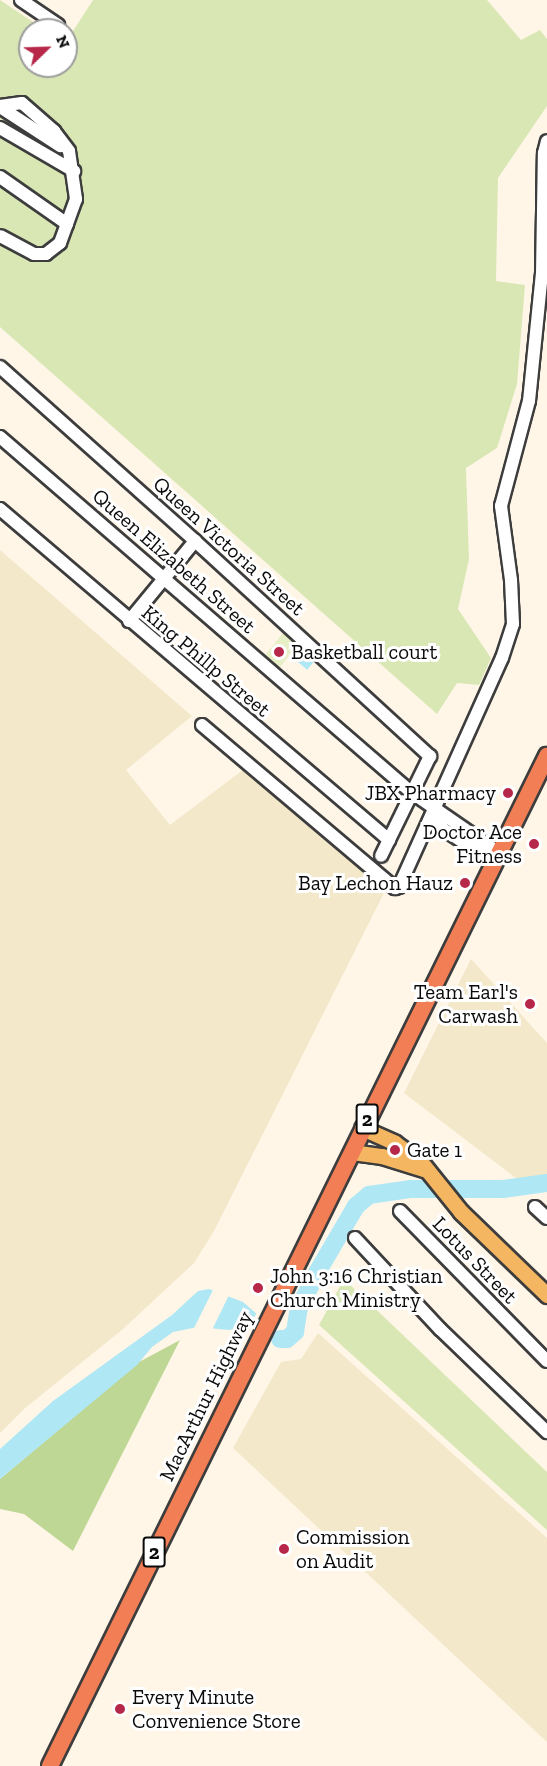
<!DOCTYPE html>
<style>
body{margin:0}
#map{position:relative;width:547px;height:1766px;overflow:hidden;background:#fff6e8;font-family:"Zilla Slab",serif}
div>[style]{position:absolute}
.farmland>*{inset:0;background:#f3e8ca}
.green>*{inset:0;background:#d8e7b4}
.forest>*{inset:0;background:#bfd794}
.pitch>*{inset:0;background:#e8eec6;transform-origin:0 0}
.water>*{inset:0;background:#afe7f4;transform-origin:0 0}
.pier>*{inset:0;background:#fff6e8}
.river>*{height:18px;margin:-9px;padding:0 9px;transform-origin:9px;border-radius:9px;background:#afe7f4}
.roads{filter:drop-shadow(2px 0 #3d3d3d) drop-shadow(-2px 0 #3d3d3d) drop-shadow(0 2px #3d3d3d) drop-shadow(0 -2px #3d3d3d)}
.minor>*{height:12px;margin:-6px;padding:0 6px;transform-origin:6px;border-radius:6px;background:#fff}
.major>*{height:15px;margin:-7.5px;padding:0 7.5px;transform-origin:7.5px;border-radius:7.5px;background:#f5b662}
.highway>*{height:16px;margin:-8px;padding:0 8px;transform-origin:8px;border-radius:8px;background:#f17e54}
.dots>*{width:16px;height:16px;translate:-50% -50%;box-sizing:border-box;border:3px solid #fff;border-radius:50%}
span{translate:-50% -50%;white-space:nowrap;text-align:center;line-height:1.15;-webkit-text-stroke:6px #fff;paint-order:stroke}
.shield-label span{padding:2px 4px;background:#fff;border:2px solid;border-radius:4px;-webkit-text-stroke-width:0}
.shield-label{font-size:20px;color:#0a0a0a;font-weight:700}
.street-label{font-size:21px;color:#0a0a0a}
.poi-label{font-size:21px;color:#0a0a0a}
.left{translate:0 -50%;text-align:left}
.right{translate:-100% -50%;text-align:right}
.north{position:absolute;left:18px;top:18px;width:60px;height:60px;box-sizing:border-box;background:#fff;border:2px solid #9d9d9d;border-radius:50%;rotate:67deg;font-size:16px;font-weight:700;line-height:24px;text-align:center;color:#0a0a0a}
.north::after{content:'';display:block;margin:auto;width:21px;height:27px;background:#b62749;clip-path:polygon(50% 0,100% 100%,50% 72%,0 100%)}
</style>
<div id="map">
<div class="farmland">
<div style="clip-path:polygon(0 550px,192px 716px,126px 770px,170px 825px,248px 766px,389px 883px,214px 1231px,194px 1263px,123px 1329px,24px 1409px,0 1433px)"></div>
<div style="clip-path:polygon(471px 959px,547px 1043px,547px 1177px,516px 1178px,404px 1093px)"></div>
<div style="clip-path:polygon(318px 1333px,547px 1538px,547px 1742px,233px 1448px,281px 1362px,301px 1359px)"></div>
</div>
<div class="green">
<div style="clip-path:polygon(0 0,45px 30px,30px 30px,30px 66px,66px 66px,66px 42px,93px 0,487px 0,521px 40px,540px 30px,547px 39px,547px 106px,498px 178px,496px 281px,525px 285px,517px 384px,497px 448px,466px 468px,469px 559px,458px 609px,491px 658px,479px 685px,457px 683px,437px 714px,0 327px)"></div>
<div style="clip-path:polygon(344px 1279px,547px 1472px,547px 1530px,319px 1325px)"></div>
</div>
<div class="forest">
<div style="clip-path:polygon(180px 1340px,73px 1551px,24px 1514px,0 1509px,0 1479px,139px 1362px)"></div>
</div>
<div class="pitch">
<div style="left:283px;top:633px;width:19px;height:35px;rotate:39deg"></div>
</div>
<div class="water">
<div style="left:302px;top:651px;width:16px;height:11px;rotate:40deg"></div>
<div style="clip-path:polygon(209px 1289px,243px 1302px,280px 1334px,289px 1332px,294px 1324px,302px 1328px,296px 1336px,284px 1343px,246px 1326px,229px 1330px,198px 1327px,173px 1332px,152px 1347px,137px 1365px,0 1479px,0 1449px,53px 1401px,172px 1315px,198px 1291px)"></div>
</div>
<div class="pier">
<div style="clip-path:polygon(214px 1288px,230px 1293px,211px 1332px,193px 1330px)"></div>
<div style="clip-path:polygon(258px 1310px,280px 1330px,273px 1344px,248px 1330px)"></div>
</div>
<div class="river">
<div style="left:280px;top:1339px;width:7px"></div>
<div style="left:287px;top:1339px;width:11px;rotate:-41deg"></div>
<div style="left:295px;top:1332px;width:24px;rotate:-81deg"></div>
<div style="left:299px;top:1308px;width:36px;rotate:-63deg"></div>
<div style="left:315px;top:1276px;width:81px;rotate:-59.6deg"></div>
<div style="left:356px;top:1206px;width:17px;rotate:-40deg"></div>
<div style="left:369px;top:1195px;width:41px;rotate:-8.3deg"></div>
<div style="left:410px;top:1189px;width:93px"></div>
<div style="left:503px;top:1189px;width:44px;rotate:-7.8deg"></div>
</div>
<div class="roads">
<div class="minor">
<div style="left:21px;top:0;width:45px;rotate:34deg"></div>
<div style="left:0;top:106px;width:22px;rotate:-8deg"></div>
<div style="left:22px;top:103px;width:43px;rotate:41.2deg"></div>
<div style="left:54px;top:131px;width:25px;rotate:53deg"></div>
<div style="left:69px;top:151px;width:49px;rotate:81.7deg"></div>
<div style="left:76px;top:199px;width:47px;rotate:110deg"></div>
<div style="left:60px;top:243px;width:18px;rotate:142deg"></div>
<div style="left:46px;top:254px;width:12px;rotate:180deg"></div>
<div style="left:34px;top:254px;width:38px;rotate:-152deg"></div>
<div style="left:0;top:107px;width:72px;rotate:33deg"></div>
<div style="left:0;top:128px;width:86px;rotate:30.2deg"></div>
<div style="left:0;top:177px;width:82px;rotate:35deg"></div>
<div style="left:0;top:367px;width:261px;rotate:41.7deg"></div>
<div style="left:195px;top:541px;width:319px;rotate:42.5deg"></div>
<div style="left:430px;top:756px;width:111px;rotate:116.1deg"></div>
<div style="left:0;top:437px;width:543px;rotate:40.82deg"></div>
<div style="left:411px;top:792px;width:106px;rotate:34.6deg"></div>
<div style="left:0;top:509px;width:511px;rotate:40.39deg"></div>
<div style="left:129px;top:621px;width:104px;rotate:-50.5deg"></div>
<div style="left:202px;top:725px;width:253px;rotate:40.2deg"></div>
<div style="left:395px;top:888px;width:4px;rotate:-14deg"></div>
<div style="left:399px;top:887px;width:251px;rotate:-65.8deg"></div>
<div style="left:502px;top:658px;width:36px;rotate:-72deg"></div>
<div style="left:513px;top:624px;width:44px;rotate:-92.6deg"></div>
<div style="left:511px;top:580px;width:75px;rotate:-97.7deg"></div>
<div style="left:501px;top:506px;width:109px;rotate:-75.1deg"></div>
<div style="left:529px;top:401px;width:128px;rotate:-84.2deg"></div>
<div style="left:542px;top:274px;width:121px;rotate:-89.1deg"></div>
<div style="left:544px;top:153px;width:12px;rotate:-76deg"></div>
<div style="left:433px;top:807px;width:24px;rotate:66deg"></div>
<div style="left:443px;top:829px;width:61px;rotate:32.9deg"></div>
<div style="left:535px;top:1207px;width:16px;rotate:43deg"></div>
<div style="left:400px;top:1211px;width:210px;rotate:45.6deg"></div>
<div style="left:355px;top:1238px;width:125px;rotate:47deg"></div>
<div style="left:440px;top:1329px;width:149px;rotate:43.9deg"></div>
</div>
<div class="major">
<div style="left:362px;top:1128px;width:36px;rotate:24deg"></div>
<div style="left:395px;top:1143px;width:31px;rotate:36deg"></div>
<div style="left:420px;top:1161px;width:65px;rotate:51.2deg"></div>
<div style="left:461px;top:1212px;width:120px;rotate:44deg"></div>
<div style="left:352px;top:1152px;width:30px;rotate:8deg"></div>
<div style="left:382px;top:1156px;width:47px;rotate:17.3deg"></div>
</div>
<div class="highway">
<div style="left:50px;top:1766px;width:1126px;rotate:-63.8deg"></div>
</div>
</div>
<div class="dots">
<div style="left:279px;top:652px;background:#b62749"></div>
<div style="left:508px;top:793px;background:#b62749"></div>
<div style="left:534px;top:844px;background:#b62749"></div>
<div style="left:465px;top:883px;background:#b62749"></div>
<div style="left:530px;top:1004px;background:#b62749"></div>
<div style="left:395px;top:1150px;background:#b62749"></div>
<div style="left:258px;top:1288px;background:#b62749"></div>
<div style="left:284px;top:1549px;background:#b62749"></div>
<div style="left:120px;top:1709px;background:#b62749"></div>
</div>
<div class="shield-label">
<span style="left:367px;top:1119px">2</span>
<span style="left:154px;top:1552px">2</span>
</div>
<div class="street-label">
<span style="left:229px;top:546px;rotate:42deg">Queen Victoria Street</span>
<span style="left:174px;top:561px;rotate:41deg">Queen Elizabeth Street</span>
<span style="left:206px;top:661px;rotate:40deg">King Phillp Street</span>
<span style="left:475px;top:1260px;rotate:46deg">Lotus Street</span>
<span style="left:206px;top:1396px;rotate:-64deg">MacArthur Highway</span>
</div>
<div class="poi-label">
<span class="left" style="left:291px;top:652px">Basketball court</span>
<span class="right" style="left:496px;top:793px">JBX Pharmacy</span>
<span class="right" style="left:522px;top:844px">Doctor Ace<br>Fitness</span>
<span class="right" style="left:453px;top:883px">Bay Lechon Hauz</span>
<span class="right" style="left:518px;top:1004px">Team Earl's<br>Carwash</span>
<span class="left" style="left:407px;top:1150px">Gate 1</span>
<span class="left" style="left:270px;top:1288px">John 3:16 Christian<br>Church Ministry</span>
<span class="left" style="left:296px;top:1549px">Commission<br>on Audit</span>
<span class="left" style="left:132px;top:1709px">Every Minute<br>Convenience Store</span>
</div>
<div class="north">N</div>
</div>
